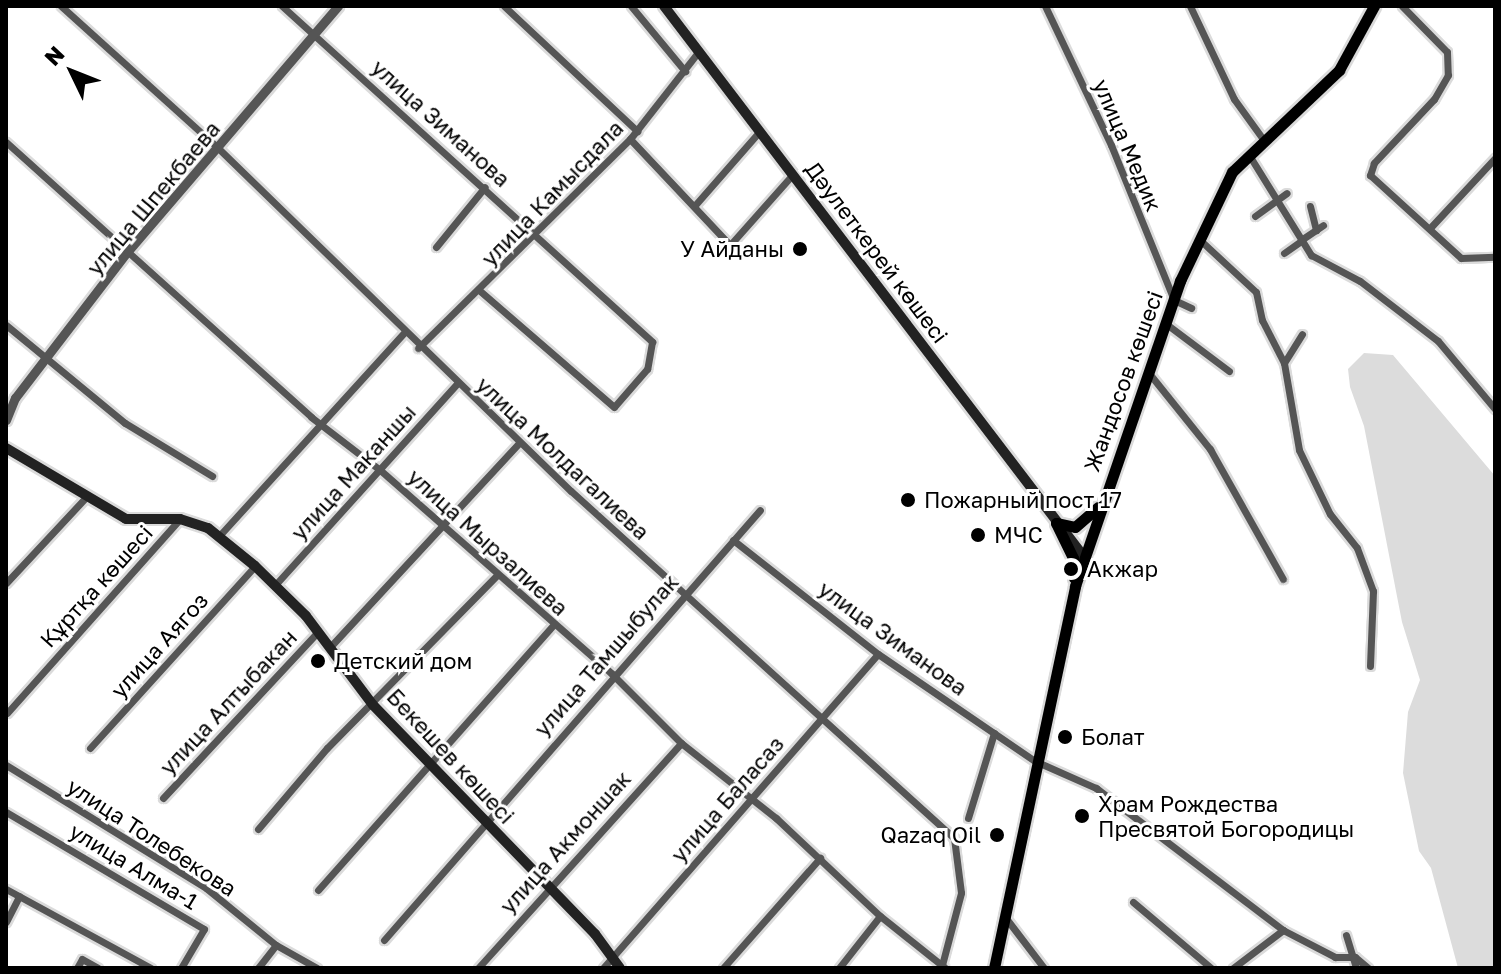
<!DOCTYPE html>
<meta charset="utf-8">
<style>
body{margin:0}
#map{position:relative;width:1501px;height:974px;overflow:hidden;background:#fff;font-family:"Golos Text",sans-serif}
div>[style]{position:absolute}
.green>*{inset:0;background:#dcdcdc}
.roads{filter:drop-shadow(2px 0 #dbdbdb) drop-shadow(-2px 0 #dbdbdb) drop-shadow(0 2px #dbdbdb) drop-shadow(0 -2px #dbdbdb)}
.minor>*{height:7px;margin:-3.5px;padding:0 3.5px;transform-origin:3.5px;border-radius:3.5px;background:#555}
.tertiary>*{height:9px;margin:-4.5px;padding:0 4.5px;transform-origin:4.5px;border-radius:4.5px;background:#555}
.secondary>*{height:10px;margin:-5px;padding:0 5px;transform-origin:5px;border-radius:5px;background:#222}
.primary>*{height:11px;margin:-5.5px;padding:0 5.5px;transform-origin:5.5px;border-radius:5.5px;background:#000}
.dots>*{width:22px;height:22px;translate:-50% -50%;box-sizing:border-box;border:4px solid #fff;border-radius:50%}
span{translate:-50% -50%;white-space:nowrap;text-align:center;line-height:1.15;-webkit-text-stroke:6px #fff;paint-order:stroke}
.street-label{font-size:22px;color:#000}
.poi-label{font-size:22px;color:#000}
.right{translate:-100% -50%;text-align:right}
.left{translate:0 -50%;text-align:left}
.frame{position:absolute;inset:0;border:8px solid #000;pointer-events:none}
.north{position:absolute;left:32px;top:32px;width:80px;height:80px;-webkit-text-stroke:6px #fff;paint-order:stroke;rotate:313deg;font-size:22px;font-weight:700;line-height:32px;text-align:center;color:#000}
.north::after{content:'';display:block;margin:auto;width:28px;height:36px;background:#000;clip-path:polygon(50% 0,100% 100%,50% 72%,0 100%)}
</style>
<div id="map">
<div class="green">
<div style="clip-path:polygon(1364px 353px,1393px 355px,1495px 476px,1495px 968px,1458px 968px,1431px 868px,1419px 851px,1403px 773px,1408px 712px,1420px 680px,1402px 622px,1364px 426px,1350px 387px,1348px 369px)"></div>
</div>
<div class="roads">
<div class="minor">
<div style="left:61px;top:6px;width:212px;rotate:42.1deg"></div>
<div style="left:218px;top:148px;width:492px;rotate:44.2deg"></div>
<div style="left:571px;top:491px;width:517px;rotate:42.18deg"></div>
<div style="left:954px;top:838px;width:55px;rotate:82.7deg"></div>
<div style="left:961px;top:893px;width:74px;rotate:104.8deg"></div>
<div style="left:282px;top:6px;width:500px;rotate:42.2deg"></div>
<div style="left:652px;top:342px;width:27px;rotate:100deg"></div>
<div style="left:647px;top:369px;width:50px;rotate:131deg"></div>
<div style="left:614px;top:407px;width:177px;rotate:-139.1deg"></div>
<div style="left:504px;top:6px;width:183px;rotate:43.2deg"></div>
<div style="left:631px;top:6px;width:85px;rotate:50.3deg"></div>
<div style="left:1045px;top:6px;width:154px;rotate:64.6deg"></div>
<div style="left:1111px;top:145px;width:167px;rotate:67.9deg"></div>
<div style="left:1174px;top:300px;width:19px;rotate:25deg"></div>
<div style="left:1190px;top:6px;width:103px;rotate:64.7deg"></div>
<div style="left:1234px;top:99px;width:49px;rotate:54.1deg"></div>
<div style="left:1402px;top:6px;width:64px;rotate:45.6deg"></div>
<div style="left:1447px;top:52px;width:23px;rotate:88deg"></div>
<div style="left:1448px;top:75px;width:28px;rotate:120deg"></div>
<div style="left:1434px;top:99px;width:88px;rotate:133.2deg"></div>
<div style="left:1374px;top:163px;width:13px;rotate:108deg"></div>
<div style="left:1370px;top:175px;width:123px;rotate:42.4deg"></div>
<div style="left:1461px;top:258px;width:34px;rotate:-2deg"></div>
<div style="left:630px;top:139px;width:146px;rotate:46.7deg"></div>
<div style="left:730px;top:245px;width:95px;rotate:-48.4deg"></div>
<div style="left:6px;top:142px;width:411px;rotate:42deg"></div>
<div style="left:311px;top:417px;width:87px;rotate:37.5deg"></div>
<div style="left:380px;top:470px;width:309px;rotate:41.3deg"></div>
<div style="left:612px;top:674px;width:98px;rotate:45deg"></div>
<div style="left:681px;top:743px;width:121px;rotate:38.3deg"></div>
<div style="left:776px;top:818px;width:143px;rotate:43.3deg"></div>
<div style="left:880px;top:916px;width:82px;rotate:38.6deg"></div>
<div style="left:1249px;top:155px;width:118px;rotate:58.2deg"></div>
<div style="left:1311px;top:255px;width:55px;rotate:28deg"></div>
<div style="left:1360px;top:281px;width:98px;rotate:37.6deg"></div>
<div style="left:1438px;top:341px;width:89px;rotate:50deg"></div>
<div style="left:696px;top:204px;width:97px;rotate:-48.8deg"></div>
<div style="left:1310px;top:206px;width:25px;rotate:76deg"></div>
<div style="left:1255px;top:216px;width:39px;rotate:-36deg"></div>
<div style="left:1430px;top:228px;width:96px;rotate:-47.1deg"></div>
<div style="left:1304px;top:238px;width:23px;rotate:-34deg"></div>
<div style="left:1200px;top:240px;width:76px;rotate:42.9deg"></div>
<div style="left:1256px;top:292px;width:29px;rotate:78deg"></div>
<div style="left:1262px;top:320px;width:48px;rotate:62.9deg"></div>
<div style="left:1284px;top:363px;width:88px;rotate:80.2deg"></div>
<div style="left:1299px;top:450px;width:71px;rotate:64.2deg"></div>
<div style="left:1330px;top:514px;width:43px;rotate:51.5deg"></div>
<div style="left:1357px;top:548px;width:46px;rotate:69.6deg"></div>
<div style="left:1373px;top:591px;width:75px;rotate:92.3deg"></div>
<div style="left:436px;top:247px;width:77px;rotate:-50.8deg"></div>
<div style="left:1284px;top:253px;width:21px;rotate:-35deg"></div>
<div style="left:1165px;top:323px;width:80px;rotate:36.9deg"></div>
<div style="left:6px;top:325px;width:154px;rotate:39.5deg"></div>
<div style="left:125px;top:423px;width:102px;rotate:31.3deg"></div>
<div style="left:418px;top:348px;width:298px;rotate:-44.6deg"></div>
<div style="left:630px;top:139px;width:112px;rotate:-51.9deg"></div>
<div style="left:1284px;top:363px;width:34px;rotate:-58deg"></div>
<div style="left:1148px;top:372px;width:99px;rotate:51.2deg"></div>
<div style="left:1210px;top:449px;width:149px;rotate:60.7deg"></div>
<div style="left:219px;top:536px;width:275px;rotate:-47.7deg"></div>
<div style="left:733px;top:540px;width:184px;rotate:38.2deg"></div>
<div style="left:878px;top:654px;width:190px;rotate:34.3deg"></div>
<div style="left:1035px;top:761px;width:67px;rotate:23.9deg"></div>
<div style="left:1096px;top:788px;width:235px;rotate:37.2deg"></div>
<div style="left:1283px;top:930px;width:59px;rotate:27.4deg"></div>
<div style="left:1335px;top:957px;width:20px"></div>
<div style="left:1355px;top:957px;width:17px;rotate:40deg"></div>
<div style="left:6px;top:583px;width:119px;rotate:-47deg"></div>
<div style="left:276px;top:584px;width:270px;rotate:-47.9deg"></div>
<div style="left:330px;top:647px;width:278px;rotate:-47.2deg"></div>
<div style="left:7px;top:713px;width:260px;rotate:-48.3deg"></div>
<div style="left:90px;top:748px;width:246px;rotate:-47.8deg"></div>
<div style="left:6px;top:765px;width:235px;rotate:31.6deg"></div>
<div style="left:206px;top:888px;width:90px;rotate:39.2deg"></div>
<div style="left:276px;top:945px;width:47px;rotate:29.3deg"></div>
<div style="left:163px;top:798px;width:227px;rotate:-47deg"></div>
<div style="left:6px;top:812px;width:230px;rotate:30.6deg"></div>
<div style="left:204px;top:929px;width:45px;rotate:120.5deg"></div>
<div style="left:968px;top:818px;width:89px;rotate:-73deg"></div>
<div style="left:258px;top:829px;width:106px;rotate:-49.6deg"></div>
<div style="left:327px;top:748px;width:243px;rotate:-45.5deg"></div>
<div style="left:6px;top:889px;width:165px;rotate:28.6deg"></div>
<div style="left:318px;top:890px;width:356px;rotate:-48.4deg"></div>
<div style="left:1133px;top:902px;width:102px;rotate:40.2deg"></div>
<div style="left:1005px;top:917px;width:64px;rotate:52.6deg"></div>
<div style="left:6px;top:922px;width:29px;rotate:-63deg"></div>
<div style="left:1346px;top:935px;width:34px;rotate:73deg"></div>
<div style="left:384px;top:940px;width:571px;rotate:-48.83deg"></div>
<div style="left:77px;top:968px;width:10px;rotate:-61deg"></div>
<div style="left:82px;top:959px;width:18px;rotate:29deg"></div>
<div style="left:258px;top:968px;width:29px;rotate:-52deg"></div>
<div style="left:478px;top:968px;width:303px;rotate:-47.9deg"></div>
<div style="left:603px;top:968px;width:417px;rotate:-48.8deg"></div>
<div style="left:723px;top:968px;width:147px;rotate:-48.6deg"></div>
<div style="left:839px;top:968px;width:66px;rotate:-51.7deg"></div>
<div style="left:1233px;top:968px;width:63px;rotate:-37.2deg"></div>
</div>
<div class="tertiary">
<div style="left:6px;top:420px;width:24px;rotate:-68deg"></div>
<div style="left:15px;top:398px;width:185px;rotate:-52.5deg"></div>
<div style="left:128px;top:251px;width:323px;rotate:-49.4deg"></div>
</div>
<div class="secondary">
<div style="left:664px;top:6px;width:693px;rotate:52.68deg"></div>
<div style="left:6px;top:448px;width:139px;rotate:30.6deg"></div>
<div style="left:126px;top:519px;width:54px"></div>
<div style="left:180px;top:519px;width:29px;rotate:18deg"></div>
<div style="left:208px;top:528px;width:60px;rotate:39deg"></div>
<div style="left:255px;top:566px;width:71px;rotate:44.4deg"></div>
<div style="left:306px;top:616px;width:111px;rotate:53deg"></div>
<div style="left:373px;top:705px;width:319px;rotate:45.9deg"></div>
<div style="left:595px;top:934px;width:42px;rotate:53.7deg"></div>
</div>
<div class="primary">
<div style="left:1056px;top:523px;width:39px;rotate:64deg"></div>
<div style="left:1073px;top:558px;width:20px;rotate:87deg"></div>
<div style="left:1056px;top:523px;width:19px;rotate:12deg"></div>
<div style="left:1075px;top:527px;width:30px;rotate:-41deg"></div>
<div style="left:994px;top:968px;width:390px;rotate:-78deg"></div>
<div style="left:1075px;top:586px;width:323px;rotate:-71deg"></div>
<div style="left:1180px;top:281px;width:121px;rotate:-64.5deg"></div>
<div style="left:1232px;top:172px;width:148px;rotate:-43.6deg"></div>
<div style="left:1339px;top:70px;width:73px;rotate:-61.3deg"></div>
</div>
</div>
<div class="dots">
<div style="left:800px;top:249px;background:#000"></div>
<div style="left:908px;top:500px;background:#000"></div>
<div style="left:978px;top:535px;background:#000"></div>
<div style="left:1071px;top:569px;background:#000"></div>
<div style="left:318px;top:661px;background:#000"></div>
<div style="left:1065px;top:737px;background:#000"></div>
<div style="left:1082px;top:816px;background:#000"></div>
<div style="left:997px;top:835px;background:#000"></div>
</div>
<div class="street-label">
<span style="left:441px;top:123px;rotate:42deg">улица Зиманова</span>
<span style="left:1128px;top:145px;rotate:67deg">улица Медик</span>
<span style="left:552px;top:193px;rotate:-46deg">улица Камысдала</span>
<span style="left:153px;top:198px;rotate:-50deg">улица Шпекбаева</span>
<span style="left:877px;top:252px;rotate:53deg">Дәулеткерей көшесі</span>
<span style="left:1123px;top:381px;rotate:-70deg">Жандосов көшесі</span>
<span style="left:563px;top:458px;rotate:43deg">улица Молдагалиева</span>
<span style="left:353px;top:472px;rotate:-48deg">улица Маканшы</span>
<span style="left:488px;top:542px;rotate:42deg">улица Мырзалиева</span>
<span style="left:96px;top:586px;rotate:-48deg">Құртқа көшесі</span>
<span style="left:893px;top:638px;rotate:36deg">улица Зиманова</span>
<span style="left:159px;top:645px;rotate:-48deg">улица Аягоз</span>
<span style="left:606px;top:655px;rotate:-49deg">улица Тамшыбулак</span>
<span style="left:228px;top:702px;rotate:-47deg">улица Алтыбакан</span>
<span style="left:451px;top:756px;rotate:47deg">Бекешев көшесі</span>
<span style="left:727px;top:799px;rotate:-49deg">улица Баласаз</span>
<span style="left:152px;top:837px;rotate:33deg">улица Толебекова</span>
<span style="left:565px;top:842px;rotate:-48deg">улица Акмоншак</span>
<span style="left:134px;top:866px;rotate:31deg">улица Алма-1</span>
</div>
<div class="poi-label">
<span class="right" style="left:784px;top:249px">У Айданы</span>
<span class="left" style="left:924px;top:500px">Пожарный пост 17</span>
<span class="left" style="left:994px;top:535px">МЧС</span>
<span class="left" style="left:1087px;top:569px">Акжар</span>
<span class="left" style="left:334px;top:661px">Детский дом</span>
<span class="left" style="left:1081px;top:737px">Болат</span>
<span class="left" style="left:1098px;top:816px">Храм Рождества<br>Пресвятой Богородицы</span>
<span class="right" style="left:981px;top:835px">Qazaq Oil</span>
</div>
<div class="frame"></div>
<div class="north">N</div>
</div>
